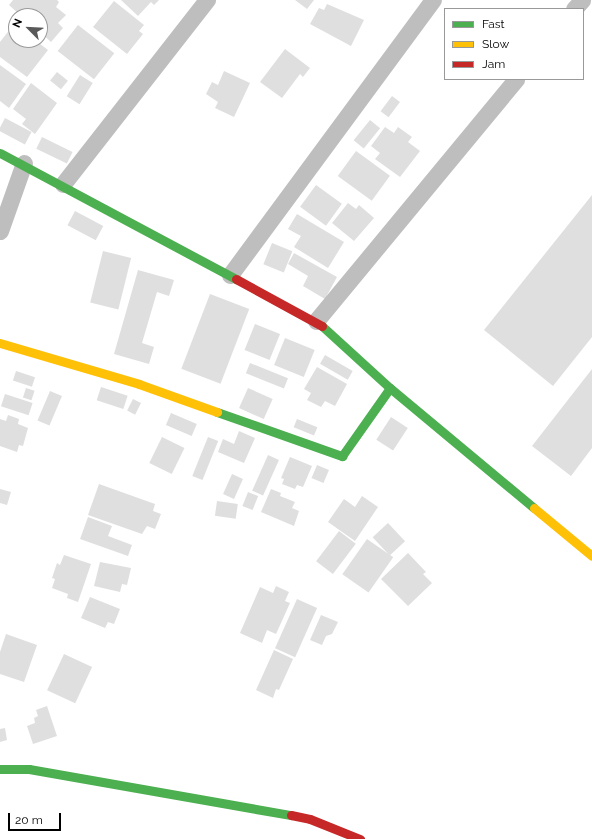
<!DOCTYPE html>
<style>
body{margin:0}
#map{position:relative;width:592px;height:839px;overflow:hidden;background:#fff;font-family:Raleway,sans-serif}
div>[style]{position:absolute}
.building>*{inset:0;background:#dfdfdf;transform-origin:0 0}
.street>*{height:17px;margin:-8.5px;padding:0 8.5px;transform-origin:8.5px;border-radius:8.5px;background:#bebebe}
.fast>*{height:9px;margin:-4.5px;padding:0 4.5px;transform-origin:4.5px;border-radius:4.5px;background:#4caf50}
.slow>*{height:9px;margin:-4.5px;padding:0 4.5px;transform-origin:4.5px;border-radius:4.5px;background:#ffc107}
.jam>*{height:9px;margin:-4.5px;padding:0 4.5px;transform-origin:4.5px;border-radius:4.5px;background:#c62828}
span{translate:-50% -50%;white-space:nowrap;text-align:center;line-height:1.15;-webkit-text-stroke:3px #fff;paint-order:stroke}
.legend{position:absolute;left:444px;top:8px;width:140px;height:72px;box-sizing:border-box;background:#fff;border:1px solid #999;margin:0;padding:5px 7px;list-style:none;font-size:12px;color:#000}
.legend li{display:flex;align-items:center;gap:8px;height:20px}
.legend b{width:20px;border:1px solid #999}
.north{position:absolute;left:8px;top:8px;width:40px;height:40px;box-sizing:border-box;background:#fff;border:1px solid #999;border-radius:50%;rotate:294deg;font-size:11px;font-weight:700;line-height:16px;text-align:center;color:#000}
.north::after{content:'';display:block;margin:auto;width:14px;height:18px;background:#595959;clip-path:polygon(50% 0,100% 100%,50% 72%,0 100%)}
.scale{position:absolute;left:8px;top:813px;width:53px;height:18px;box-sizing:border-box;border:2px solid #000;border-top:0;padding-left:5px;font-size:12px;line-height:14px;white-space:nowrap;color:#000;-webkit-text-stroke:3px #fff;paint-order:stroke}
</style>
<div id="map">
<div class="building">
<div style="clip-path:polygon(13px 0,57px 0,59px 2px,56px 7px,66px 15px,58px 23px,63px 28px,51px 42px,40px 32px,40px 16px,21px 16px,9px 5px)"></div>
<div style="clip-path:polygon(121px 0,159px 0,154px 5px,151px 2px,138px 16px)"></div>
<div style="clip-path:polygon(295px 0,314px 0,307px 9px)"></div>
<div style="clip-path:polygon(114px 1px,144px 25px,139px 31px,143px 34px,127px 54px,93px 27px)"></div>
<div style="clip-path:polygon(327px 4px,364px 20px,351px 46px,310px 24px,319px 8px,324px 10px)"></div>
<div style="clip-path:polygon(14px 24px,16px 40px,35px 40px,48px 50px,27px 77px,0 57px,0 42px)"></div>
<div style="left:78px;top:25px;width:46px;height:33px;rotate:38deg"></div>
<div style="clip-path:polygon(285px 49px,310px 68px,303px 77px,300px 74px,282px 98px,260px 82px)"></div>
<div style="clip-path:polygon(0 65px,26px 84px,9px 108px,0 101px)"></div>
<div style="clip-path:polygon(224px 71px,250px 83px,234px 117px,215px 108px,218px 102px,206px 94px,212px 82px,218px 85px)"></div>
<div style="left:57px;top:72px;width:14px;height:11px;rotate:39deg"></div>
<div style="left:80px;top:75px;width:15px;height:25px;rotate:32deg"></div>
<div style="clip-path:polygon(31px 83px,57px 103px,35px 134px,22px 124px,26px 119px,13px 109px)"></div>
<div style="left:392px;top:96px;width:10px;height:19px;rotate:37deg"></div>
<div style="left:5px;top:118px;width:30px;height:14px;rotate:28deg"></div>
<div style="left:370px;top:120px;width:13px;height:26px;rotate:39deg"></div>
<div style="clip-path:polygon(385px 127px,394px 133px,398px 127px,412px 137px,408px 142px,420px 151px,400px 177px,375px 159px,380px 153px,371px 146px)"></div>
<div style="left:42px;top:137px;width:34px;height:13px;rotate:26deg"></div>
<div style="left:356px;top:151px;width:42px;height:31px;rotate:36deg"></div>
<div style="left:316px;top:185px;width:32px;height:27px;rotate:36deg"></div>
<div style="clip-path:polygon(592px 195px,592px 337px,553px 386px,484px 330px)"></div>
<div style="clip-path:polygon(348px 203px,356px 209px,359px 205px,374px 218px,354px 241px,332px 223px)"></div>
<div style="left:75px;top:211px;width:32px;height:16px;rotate:28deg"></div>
<div style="clip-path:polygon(297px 214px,344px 242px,328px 268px,294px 247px,301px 236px,288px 229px)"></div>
<div style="left:272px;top:243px;width:22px;height:23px;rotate:22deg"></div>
<div style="left:103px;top:251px;width:29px;height:53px;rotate:14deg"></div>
<div style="clip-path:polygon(294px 253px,337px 277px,325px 299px,303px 286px,308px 276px,288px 264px)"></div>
<div style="clip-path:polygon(138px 270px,174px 280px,169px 296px,157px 292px,142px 343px,154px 347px,149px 364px,114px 354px)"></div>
<div style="left:210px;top:294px;width:42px;height:80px;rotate:21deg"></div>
<div style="left:255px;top:324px;width:27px;height:28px;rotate:22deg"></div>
<div style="left:285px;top:338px;width:32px;height:29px;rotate:22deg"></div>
<div style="left:325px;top:355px;width:32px;height:10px;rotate:30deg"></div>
<div style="left:250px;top:363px;width:41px;height:11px;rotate:22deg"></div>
<div style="clip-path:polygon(317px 367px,347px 384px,335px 406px,325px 401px,321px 407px,307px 400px,311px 393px,304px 389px)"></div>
<div style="clip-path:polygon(592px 369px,592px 448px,571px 476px,532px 446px)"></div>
<div style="left:16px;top:371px;width:20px;height:10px;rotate:18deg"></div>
<div style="left:101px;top:387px;width:28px;height:14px;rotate:18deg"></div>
<div style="left:26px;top:388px;width:9px;height:10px;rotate:18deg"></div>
<div style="left:248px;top:388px;width:27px;height:22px;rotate:24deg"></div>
<div style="left:50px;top:391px;width:13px;height:32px;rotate:23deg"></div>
<div style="left:5px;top:394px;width:29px;height:13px;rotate:18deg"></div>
<div style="left:133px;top:399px;width:9px;height:13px;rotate:27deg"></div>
<div style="left:171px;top:413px;width:28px;height:13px;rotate:23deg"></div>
<div style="clip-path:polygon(8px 415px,19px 419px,18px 424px,28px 428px,23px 446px,19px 445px,17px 452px,0 446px,0 419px,6px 421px)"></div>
<div style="left:391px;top:417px;width:20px;height:27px;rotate:33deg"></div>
<div style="left:297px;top:419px;width:22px;height:9px;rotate:22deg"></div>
<div style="clip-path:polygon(239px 431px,255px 438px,244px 463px,218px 452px,223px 439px,234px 444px)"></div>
<div style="left:162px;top:437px;width:25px;height:29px;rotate:26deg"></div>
<div style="left:208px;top:437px;width:11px;height:42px;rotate:22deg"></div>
<div style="left:268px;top:455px;width:12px;height:39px;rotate:24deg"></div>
<div style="clip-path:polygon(290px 457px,312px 466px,303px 487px,297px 485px,295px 489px,282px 484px,284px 479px,281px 478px)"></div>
<div style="left:317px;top:465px;width:13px;height:14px;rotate:23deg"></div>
<div style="left:232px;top:474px;width:12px;height:22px;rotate:24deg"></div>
<div style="clip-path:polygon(99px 484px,155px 504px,153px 511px,161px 514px,155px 529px,147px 526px,142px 534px,88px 515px)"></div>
<div style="clip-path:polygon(0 489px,11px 492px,7px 505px,0 503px)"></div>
<div style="clip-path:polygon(271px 489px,281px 493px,280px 496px,295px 502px,292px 508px,299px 511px,294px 526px,261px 512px)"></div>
<div style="left:248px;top:492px;width:11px;height:15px;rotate:22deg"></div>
<div style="clip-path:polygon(362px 496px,378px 507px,355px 541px,328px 522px,344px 499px,355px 507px)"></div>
<div style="left:217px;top:501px;width:21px;height:15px;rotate:8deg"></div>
<div style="clip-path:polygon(88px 517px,112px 526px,108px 536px,132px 545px,128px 556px,80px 539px)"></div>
<div style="left:388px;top:523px;width:25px;height:21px;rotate:47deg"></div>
<div style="left:339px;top:531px;width:21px;height:38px;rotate:37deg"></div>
<div style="left:367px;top:539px;width:32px;height:43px;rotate:35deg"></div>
<div style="clip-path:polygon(408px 553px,426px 572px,423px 574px,432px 583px,408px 606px,381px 579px)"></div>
<div style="clip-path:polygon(64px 555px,91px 564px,78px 602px,67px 598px,68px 594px,52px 588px,55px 579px,52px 578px,57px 563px,60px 565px)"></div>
<div style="clip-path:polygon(100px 562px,131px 568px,127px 585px,122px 584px,120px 592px,94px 586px)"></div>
<div style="clip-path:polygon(276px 586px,289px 592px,285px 601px,290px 603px,276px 634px,267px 630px,262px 643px,240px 633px,260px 587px,273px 593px)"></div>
<div style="clip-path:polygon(90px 597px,120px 609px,114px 624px,108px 622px,105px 628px,81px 618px)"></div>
<div style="left:297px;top:599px;width:22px;height:54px;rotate:24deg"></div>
<div style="clip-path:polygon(321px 615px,338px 622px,332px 634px,326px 636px,322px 645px,310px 640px)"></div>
<div style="clip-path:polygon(6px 634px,37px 645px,24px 682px,0 674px,0 652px)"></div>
<div style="clip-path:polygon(274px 650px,293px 659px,279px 690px,276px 689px,273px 698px,256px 690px)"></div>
<div style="left:64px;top:654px;width:31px;height:40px;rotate:25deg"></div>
<div style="clip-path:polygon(47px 706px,57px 736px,33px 744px,27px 726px,35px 723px,34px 718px,38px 716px,36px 710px)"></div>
<div style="clip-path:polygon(5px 728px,7px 740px,0 742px,0 729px)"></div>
</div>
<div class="street">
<div style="left:574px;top:9px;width:12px;rotate:-48deg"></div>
<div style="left:63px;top:184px;width:234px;rotate:-52deg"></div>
<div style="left:0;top:231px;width:72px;rotate:-70.6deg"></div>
<div style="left:230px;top:275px;width:342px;rotate:-53.6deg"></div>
<div style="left:316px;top:321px;width:314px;rotate:-50.4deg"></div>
</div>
<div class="fast">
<div style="left:0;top:153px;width:268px;rotate:28.1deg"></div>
<div style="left:322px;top:326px;width:92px;rotate:42.4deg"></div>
<div style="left:390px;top:388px;width:187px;rotate:39.8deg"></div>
<div style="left:217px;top:412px;width:133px;rotate:19.4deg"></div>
<div style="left:342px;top:456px;width:83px;rotate:-54.8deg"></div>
<div style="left:0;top:769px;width:29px"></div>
<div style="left:29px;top:769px;width:266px;rotate:10deg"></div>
</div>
<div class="slow">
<div style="left:0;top:343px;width:145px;rotate:16.4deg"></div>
<div style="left:139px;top:384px;width:83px;rotate:19.7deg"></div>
<div style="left:534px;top:508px;width:75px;rotate:39.6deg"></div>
</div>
<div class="jam">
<div style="left:236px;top:279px;width:98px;rotate:28.7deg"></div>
<div style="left:291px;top:815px;width:19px;rotate:12deg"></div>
<div style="left:310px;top:819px;width:54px;rotate:21.8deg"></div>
</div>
<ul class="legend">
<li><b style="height:5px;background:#4caf50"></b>Fast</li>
<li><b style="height:5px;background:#ffc107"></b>Slow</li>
<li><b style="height:5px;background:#c62828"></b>Jam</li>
</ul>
<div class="north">N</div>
<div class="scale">20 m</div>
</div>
